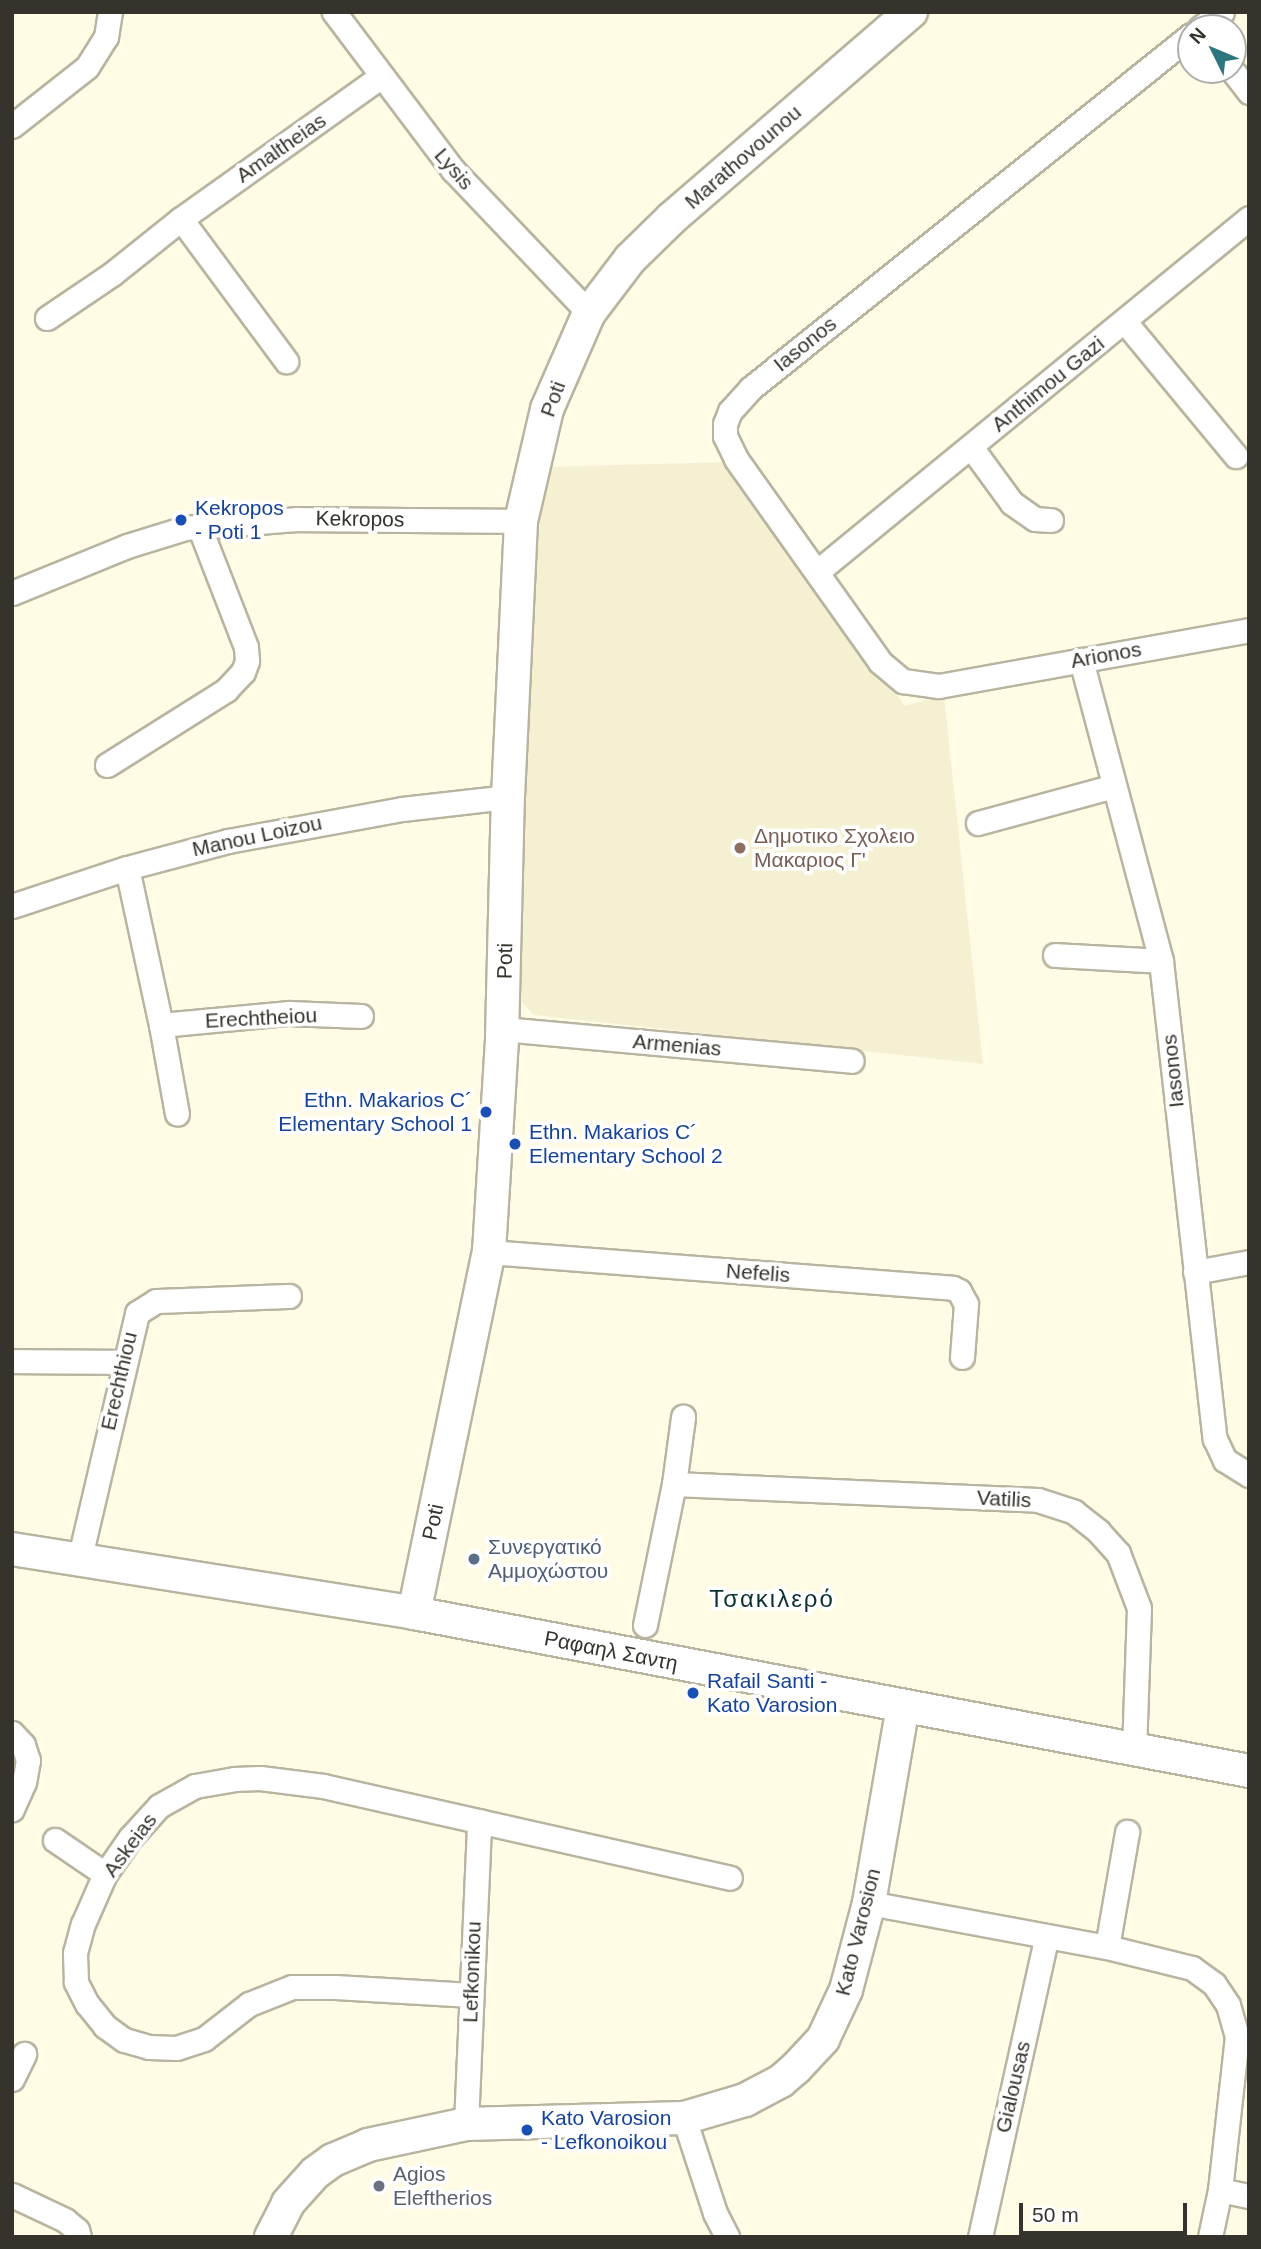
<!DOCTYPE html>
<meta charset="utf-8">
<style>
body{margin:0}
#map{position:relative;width:1261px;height:2249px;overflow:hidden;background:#fffbe5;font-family:Helvetica,sans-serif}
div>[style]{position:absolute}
.built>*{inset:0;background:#f6f0d3}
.roads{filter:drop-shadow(2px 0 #b8b4a0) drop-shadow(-2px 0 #b8b4a0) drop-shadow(0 2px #b8b4a0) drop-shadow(0 -2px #b8b4a0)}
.street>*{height:23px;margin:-11.5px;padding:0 11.5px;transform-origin:11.5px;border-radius:11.5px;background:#fff}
.secondary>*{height:32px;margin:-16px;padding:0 16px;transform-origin:16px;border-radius:16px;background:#fff}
.dots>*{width:19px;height:19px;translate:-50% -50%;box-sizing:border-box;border:4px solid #fff;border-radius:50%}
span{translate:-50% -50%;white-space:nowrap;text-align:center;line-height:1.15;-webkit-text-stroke:7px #fff;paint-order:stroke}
.street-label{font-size:21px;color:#35332b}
.transit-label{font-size:21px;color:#164399}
.left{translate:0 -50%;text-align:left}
.right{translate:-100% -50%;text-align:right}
.education-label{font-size:21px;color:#785e54}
.service-label{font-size:21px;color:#4e5e75}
.worship-label{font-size:21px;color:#5b616d}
.quarter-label{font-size:24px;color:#0c2f34;letter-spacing:2px}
.frame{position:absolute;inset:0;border:14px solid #35332b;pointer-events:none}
.north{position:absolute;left:1177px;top:14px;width:70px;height:70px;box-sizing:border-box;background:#fff;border:2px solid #aeadaa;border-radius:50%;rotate:313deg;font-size:19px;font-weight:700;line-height:28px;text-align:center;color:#35332b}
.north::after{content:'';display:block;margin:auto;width:24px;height:32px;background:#2e767f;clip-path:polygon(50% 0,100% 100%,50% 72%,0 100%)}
.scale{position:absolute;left:1019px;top:2203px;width:168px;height:32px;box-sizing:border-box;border:4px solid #35332b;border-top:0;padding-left:9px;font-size:21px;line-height:24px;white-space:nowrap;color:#35332b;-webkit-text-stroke:5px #fff;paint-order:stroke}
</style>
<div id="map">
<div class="built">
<div style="clip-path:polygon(729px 462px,905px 706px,944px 695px,983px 1064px,534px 1015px,511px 991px,543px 467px)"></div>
</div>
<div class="roads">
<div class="street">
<div style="left:334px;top:12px;width:198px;rotate:53deg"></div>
<div style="left:453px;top:170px;width:197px;rotate:46.4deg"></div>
<div style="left:1200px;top:28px;width:27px;rotate:-36deg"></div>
<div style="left:1191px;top:35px;width:564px;rotate:141.26deg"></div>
<div style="left:751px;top:388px;width:31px;rotate:132deg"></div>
<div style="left:730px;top:411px;width:14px;rotate:111deg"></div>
<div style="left:725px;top:424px;width:12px;rotate:90deg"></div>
<div style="left:725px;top:436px;width:25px;rotate:64deg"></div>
<div style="left:736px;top:459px;width:249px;rotate:54.6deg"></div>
<div style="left:880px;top:662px;width:30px;rotate:40deg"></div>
<div style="left:903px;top:681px;width:36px;rotate:8deg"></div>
<div style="left:939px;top:686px;width:315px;rotate:-10.2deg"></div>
<div style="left:1232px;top:70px;width:28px;rotate:52deg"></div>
<div style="left:12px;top:126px;width:95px;rotate:-38.2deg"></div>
<div style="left:87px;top:67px;width:36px;rotate:-58deg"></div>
<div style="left:106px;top:37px;width:25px;rotate:-81deg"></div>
<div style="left:181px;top:219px;width:177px;rotate:53.5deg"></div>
<div style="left:47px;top:318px;width:78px;rotate:-34.1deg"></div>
<div style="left:112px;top:274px;width:88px;rotate:-38.6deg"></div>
<div style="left:181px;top:219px;width:244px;rotate:-35.5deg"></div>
<div style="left:1125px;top:322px;width:174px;rotate:50.4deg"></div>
<div style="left:971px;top:447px;width:69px;rotate:53.8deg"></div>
<div style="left:1012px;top:503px;width:28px;rotate:35deg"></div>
<div style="left:1035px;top:519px;width:16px;rotate:4deg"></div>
<div style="left:818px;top:571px;width:557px;rotate:-39.32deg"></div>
<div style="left:12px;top:593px;width:124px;rotate:-22.2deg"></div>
<div style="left:127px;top:546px;width:61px;rotate:-17.2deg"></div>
<div style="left:185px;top:528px;width:111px;rotate:-4.6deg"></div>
<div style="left:296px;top:519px;width:225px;rotate:0.5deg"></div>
<div style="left:1081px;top:660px;width:311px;rotate:75.1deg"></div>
<div style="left:1161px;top:961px;width:481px;rotate:83.6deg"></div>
<div style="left:1215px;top:1439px;width:23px;rotate:65deg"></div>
<div style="left:1225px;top:1460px;width:28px;rotate:32deg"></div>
<div style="left:107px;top:765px;width:141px;rotate:-32.2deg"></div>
<div style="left:226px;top:690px;width:25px;rotate:-47deg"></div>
<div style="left:243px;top:672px;width:12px;rotate:-70deg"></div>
<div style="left:247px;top:661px;width:14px;rotate:-94deg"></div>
<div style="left:246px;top:647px;width:130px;rotate:-111.2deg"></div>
<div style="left:978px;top:823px;width:141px;rotate:-15.2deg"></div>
<div style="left:127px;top:868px;width:161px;rotate:77.8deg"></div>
<div style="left:161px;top:1025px;width:90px;rotate:79.8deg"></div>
<div style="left:12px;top:906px;width:121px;rotate:-18.3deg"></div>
<div style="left:127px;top:868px;width:105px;rotate:-15deg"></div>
<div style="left:228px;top:841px;width:177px;rotate:-10.4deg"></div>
<div style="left:402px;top:809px;width:107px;rotate:-6.5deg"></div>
<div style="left:1055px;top:955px;width:106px;rotate:3.2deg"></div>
<div style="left:161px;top:1025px;width:129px;rotate:-5.4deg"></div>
<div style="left:289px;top:1013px;width:72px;rotate:2.4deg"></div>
<div style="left:503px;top:1029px;width:350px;rotate:5.2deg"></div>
<div style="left:489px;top:1252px;width:465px;rotate:4.4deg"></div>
<div style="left:953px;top:1288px;width:7px;rotate:27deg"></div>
<div style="left:959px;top:1291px;width:15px;rotate:62deg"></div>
<div style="left:966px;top:1304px;width:53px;rotate:94.3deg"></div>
<div style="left:1195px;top:1272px;width:55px;rotate:-10.5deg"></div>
<div style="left:12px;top:1361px;width:111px;rotate:0.5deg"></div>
<div style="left:674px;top:1484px;width:364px;rotate:2.5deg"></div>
<div style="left:1038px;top:1500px;width:38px;rotate:18deg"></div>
<div style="left:1074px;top:1512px;width:31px;rotate:38deg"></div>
<div style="left:1098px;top:1531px;width:30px;rotate:48deg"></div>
<div style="left:1118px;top:1553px;width:59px;rotate:69.1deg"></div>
<div style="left:1139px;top:1608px;width:140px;rotate:92deg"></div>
<div style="left:79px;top:1561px;width:255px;rotate:-76.8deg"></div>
<div style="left:137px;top:1313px;width:22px;rotate:-32deg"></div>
<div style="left:156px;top:1301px;width:133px;rotate:-2.2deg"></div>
<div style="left:645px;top:1625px;width:144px;rotate:-78.4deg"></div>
<div style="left:674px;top:1484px;width:68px;rotate:-82.3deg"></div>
<div style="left:12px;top:1733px;width:16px;rotate:47deg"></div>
<div style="left:23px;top:1745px;width:16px;rotate:72deg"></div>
<div style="left:28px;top:1760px;width:22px;rotate:100deg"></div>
<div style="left:24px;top:1782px;width:30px;rotate:114deg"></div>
<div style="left:55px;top:1840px;width:60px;rotate:34.2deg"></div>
<div style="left:869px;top:1903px;width:242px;rotate:10.5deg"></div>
<div style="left:1107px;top:1947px;width:88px;rotate:13.9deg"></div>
<div style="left:1192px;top:1968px;width:27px;rotate:36deg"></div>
<div style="left:1214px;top:1984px;width:25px;rotate:56deg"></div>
<div style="left:1228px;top:2005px;width:32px;rotate:74deg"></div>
<div style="left:1237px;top:2036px;width:155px;rotate:96.3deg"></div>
<div style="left:1220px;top:2190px;width:48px;rotate:102deg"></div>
<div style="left:1107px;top:1947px;width:117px;rotate:-80.1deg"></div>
<div style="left:471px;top:1995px;width:136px;rotate:-176.6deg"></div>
<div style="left:335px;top:1987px;width:43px;rotate:180deg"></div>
<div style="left:292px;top:1987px;width:46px;rotate:158.4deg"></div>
<div style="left:249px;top:2004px;width:57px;rotate:142.1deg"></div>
<div style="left:204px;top:2039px;width:29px;rotate:162deg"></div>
<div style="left:176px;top:2048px;width:27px;rotate:-178deg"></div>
<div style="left:149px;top:2047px;width:26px;rotate:-164deg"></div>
<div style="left:124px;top:2040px;width:24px;rotate:-144deg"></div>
<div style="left:105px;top:2026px;width:28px;rotate:-129deg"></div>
<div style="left:87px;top:2004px;width:25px;rotate:-117deg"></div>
<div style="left:76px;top:1982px;width:29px;rotate:-92deg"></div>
<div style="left:75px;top:1953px;width:30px;rotate:-75deg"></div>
<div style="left:83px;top:1924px;width:55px;rotate:-66.3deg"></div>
<div style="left:105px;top:1874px;width:44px;rotate:-55.2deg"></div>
<div style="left:130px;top:1838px;width:43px;rotate:-47.8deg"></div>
<div style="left:159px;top:1806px;width:41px;rotate:-29.1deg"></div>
<div style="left:195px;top:1786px;width:40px;rotate:-10deg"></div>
<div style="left:234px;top:1779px;width:26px;rotate:-2deg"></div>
<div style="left:260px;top:1778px;width:64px;rotate:7.2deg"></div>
<div style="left:323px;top:1786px;width:417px;rotate:12.7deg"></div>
<div style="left:12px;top:2079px;width:28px;rotate:-64deg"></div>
<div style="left:684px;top:2118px;width:100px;rotate:71.9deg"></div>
<div style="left:715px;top:2213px;width:27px;rotate:63deg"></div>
<div style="left:466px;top:2124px;width:303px;rotate:-87.5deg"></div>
<div style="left:1220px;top:2190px;width:30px;rotate:12deg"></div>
<div style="left:12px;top:2195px;width:59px;rotate:25.3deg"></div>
<div style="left:65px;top:2220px;width:16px;rotate:40deg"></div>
<div style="left:77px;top:2230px;width:7px;rotate:74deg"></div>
<div style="left:980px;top:2237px;width:308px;rotate:-77.5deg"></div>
</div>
<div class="secondary">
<div style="left:12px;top:1549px;width:407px;rotate:9deg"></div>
<div style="left:414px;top:1613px;width:850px;rotate:10.71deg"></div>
<div style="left:414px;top:1613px;width:369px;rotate:-78.3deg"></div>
<div style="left:489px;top:1252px;width:215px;rotate:-86.5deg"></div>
<div style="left:502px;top:1037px;width:240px;rotate:-88.6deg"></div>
<div style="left:508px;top:797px;width:276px;rotate:-87.3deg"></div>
<div style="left:521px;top:521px;width:115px;rotate:-76.9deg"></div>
<div style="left:547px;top:409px;width:105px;rotate:-66.4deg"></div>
<div style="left:589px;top:313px;width:68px;rotate:-52.8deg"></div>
<div style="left:630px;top:259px;width:59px;rotate:-44.3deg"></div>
<div style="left:672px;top:218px;width:316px;rotate:-40.8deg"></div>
<div style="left:271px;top:2237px;width:38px;rotate:-63deg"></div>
<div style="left:288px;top:2203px;width:40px;rotate:-48deg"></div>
<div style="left:315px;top:2173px;width:22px;rotate:-36deg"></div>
<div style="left:333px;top:2160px;width:38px;rotate:-23deg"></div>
<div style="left:368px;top:2145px;width:100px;rotate:-12.1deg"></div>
<div style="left:466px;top:2124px;width:218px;rotate:-1.6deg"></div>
<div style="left:684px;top:2118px;width:64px;rotate:-16.4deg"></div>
<div style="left:745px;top:2100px;width:41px;rotate:-27.8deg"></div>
<div style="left:781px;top:2081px;width:20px;rotate:-41deg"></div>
<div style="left:796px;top:2068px;width:40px;rotate:-47deg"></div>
<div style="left:823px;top:2039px;width:54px;rotate:-64.9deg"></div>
<div style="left:846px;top:1990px;width:90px;rotate:-75.2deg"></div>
<div style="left:869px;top:1903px;width:199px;rotate:-80.2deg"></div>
</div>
</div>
<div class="dots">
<div style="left:181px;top:520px;background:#1a4fb4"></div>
<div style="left:740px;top:848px;background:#8d6e63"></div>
<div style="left:486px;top:1112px;background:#1a4fb4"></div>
<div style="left:515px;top:1144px;background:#1a4fb4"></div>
<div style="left:474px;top:1559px;background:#5c6f8a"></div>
<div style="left:693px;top:1693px;background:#1a4fb4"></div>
<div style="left:527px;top:2130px;background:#1a4fb4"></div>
<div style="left:379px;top:2186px;background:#6b7280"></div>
</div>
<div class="street-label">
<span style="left:281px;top:148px;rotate:-35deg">Amaltheias</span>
<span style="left:743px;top:157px;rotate:-41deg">Marathovounou</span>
<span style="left:454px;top:169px;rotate:49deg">Lysis</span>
<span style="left:805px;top:344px;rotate:-39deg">Iasonos</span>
<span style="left:1048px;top:384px;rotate:-39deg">Anthimou Gazi</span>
<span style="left:553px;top:399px;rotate:-70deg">Poti</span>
<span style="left:360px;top:519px;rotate:1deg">Kekropos</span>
<span style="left:1106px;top:655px;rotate:-10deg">Arionos</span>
<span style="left:257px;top:836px;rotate:-12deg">Manou Loizou</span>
<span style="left:505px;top:961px;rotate:-89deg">Poti</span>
<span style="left:261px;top:1018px;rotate:-3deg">Erechtheiou</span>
<span style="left:677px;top:1045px;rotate:5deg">Armenias</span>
<span style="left:1173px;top:1071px;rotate:-96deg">Iasonos</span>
<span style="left:758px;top:1273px;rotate:4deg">Nefelis</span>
<span style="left:119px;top:1381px;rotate:-77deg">Erechthiou</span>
<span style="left:1004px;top:1499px;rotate:3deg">Vatilis</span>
<span style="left:433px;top:1522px;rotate:-78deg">Poti</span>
<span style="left:611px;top:1651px;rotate:11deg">Ραφαηλ Σαντη</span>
<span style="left:130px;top:1845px;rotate:-53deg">Askeias</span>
<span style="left:858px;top:1932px;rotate:-76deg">Kato Varosion</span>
<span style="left:472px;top:1972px;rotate:-88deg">Lefkonikou</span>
<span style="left:1013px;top:2087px;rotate:-77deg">Gialousas</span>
</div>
<div class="transit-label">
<span class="left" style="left:195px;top:520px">Kekropos<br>- Poti 1</span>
<span class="right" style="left:472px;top:1112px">Ethn. Makarios C´<br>Elementary School 1</span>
<span class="left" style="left:529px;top:1144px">Ethn. Makarios C´<br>Elementary School 2</span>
<span class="left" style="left:707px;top:1693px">Rafail Santi -<br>Kato Varosion</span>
<span class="left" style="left:541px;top:2130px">Kato Varosion<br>- Lefkonoikou</span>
</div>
<div class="education-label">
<span class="left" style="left:754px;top:848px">Δημοτικο Σχολειο<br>Μακαριος Γ'</span>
</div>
<div class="service-label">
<span class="left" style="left:488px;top:1559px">Συνεργατικό<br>Αμμοχώστου</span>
</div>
<div class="worship-label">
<span class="left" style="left:393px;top:2186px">Agios<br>Eleftherios</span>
</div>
<div class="quarter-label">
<span style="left:772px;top:1599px">Τσακιλερό</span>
</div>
<div class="frame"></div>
<div class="north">N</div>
<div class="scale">50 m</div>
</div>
